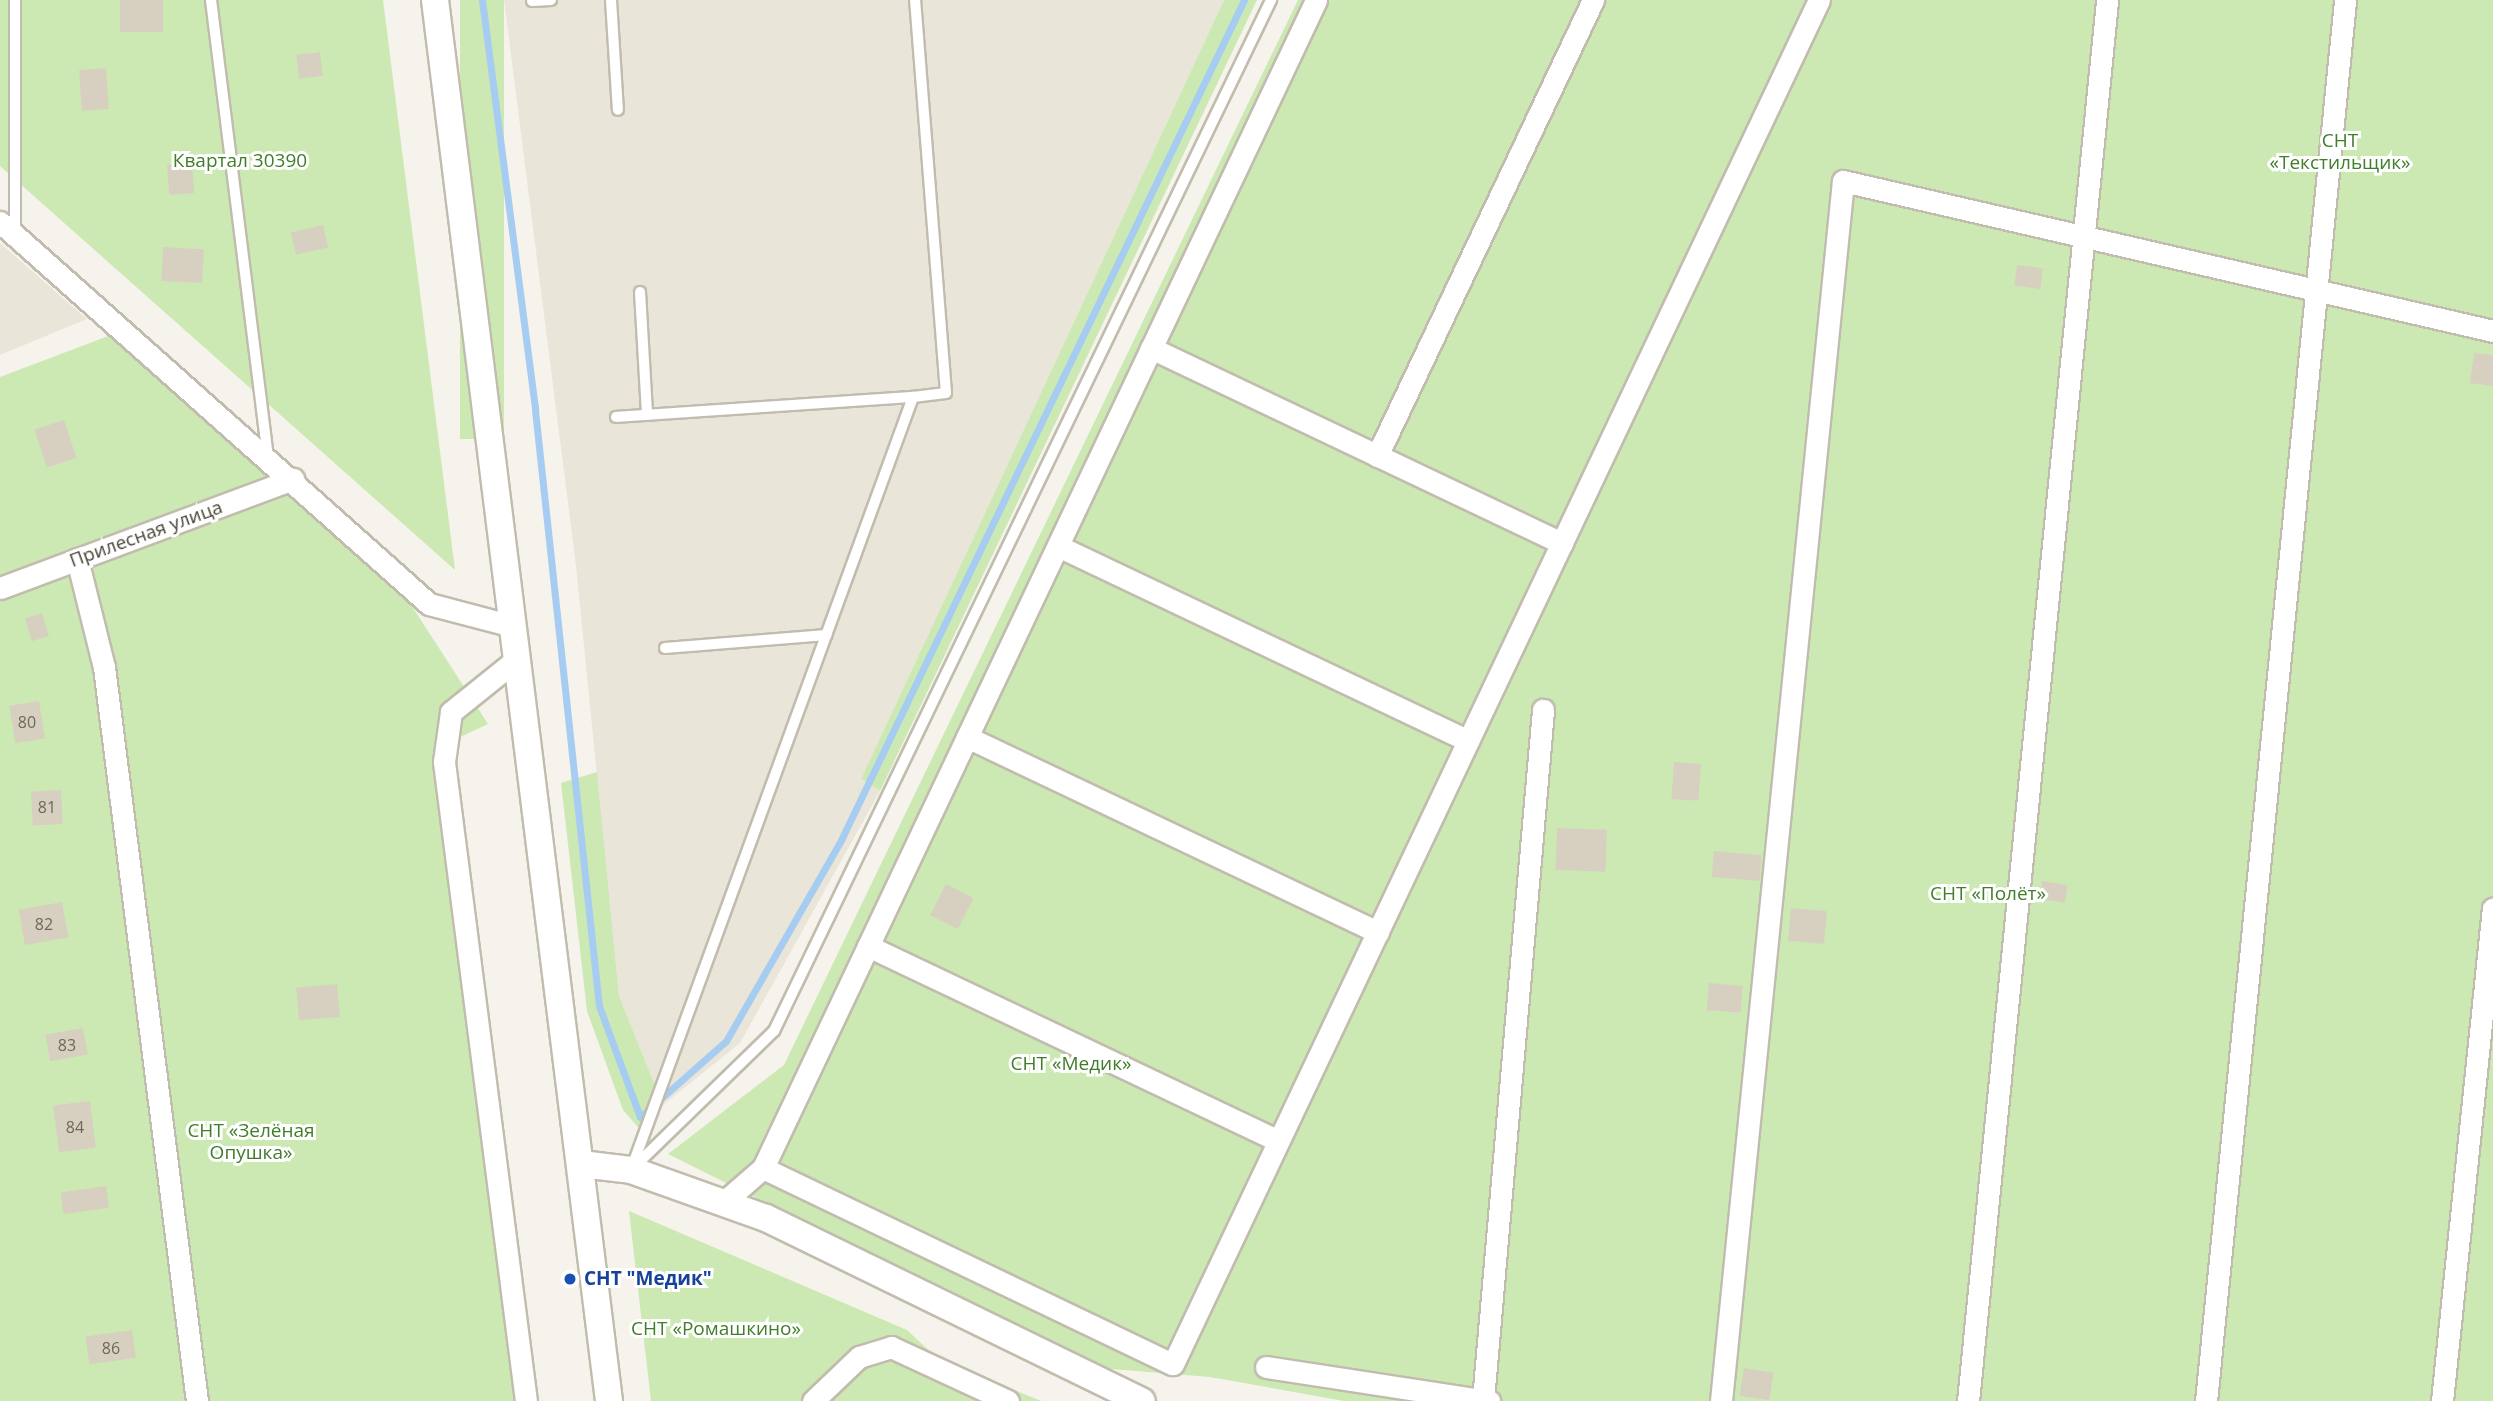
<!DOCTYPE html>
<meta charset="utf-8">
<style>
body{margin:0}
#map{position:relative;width:2493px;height:1401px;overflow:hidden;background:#f5f3eb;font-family:"Open Sans",sans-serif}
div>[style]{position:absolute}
.residential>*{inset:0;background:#e9e6d9}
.green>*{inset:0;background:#cce9b4;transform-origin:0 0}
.stream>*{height:7px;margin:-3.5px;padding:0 3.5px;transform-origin:3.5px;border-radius:3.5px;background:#a7ccf1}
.building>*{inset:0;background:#d7d0c0;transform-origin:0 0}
.roads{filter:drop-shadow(2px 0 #c1bcad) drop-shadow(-2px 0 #c1bcad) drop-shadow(0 2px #c1bcad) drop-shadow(0 -2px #c1bcad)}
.service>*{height:10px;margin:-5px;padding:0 5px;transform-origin:5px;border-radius:5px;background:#fff}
.minor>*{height:21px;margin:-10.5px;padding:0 10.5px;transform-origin:10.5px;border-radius:10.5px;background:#fff}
.tertiary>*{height:26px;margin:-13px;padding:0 13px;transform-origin:13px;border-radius:13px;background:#fff}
.dots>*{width:19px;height:19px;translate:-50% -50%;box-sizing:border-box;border:4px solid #fff;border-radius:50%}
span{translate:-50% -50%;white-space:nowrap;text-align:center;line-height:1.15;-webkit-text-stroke:6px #fff;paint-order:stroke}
.number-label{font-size:16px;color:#6d685a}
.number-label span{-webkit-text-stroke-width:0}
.park-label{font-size:19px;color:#417d2a}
.street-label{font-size:19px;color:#4a4538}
.transit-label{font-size:19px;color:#164399;font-weight:700}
.left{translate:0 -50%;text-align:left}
</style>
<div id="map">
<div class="residential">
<div style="clip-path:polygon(504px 0,1224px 0,861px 779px,880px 791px,740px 1043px,663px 1105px,619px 996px,576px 566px)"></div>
<div style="clip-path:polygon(0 243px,87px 319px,0 355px)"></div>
</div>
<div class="green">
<div style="clip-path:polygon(0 0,383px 0,455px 570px,0 166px)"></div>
<div style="left:460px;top:0;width:44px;height:439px"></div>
<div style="clip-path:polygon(1224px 0,1257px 0,880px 791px,861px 779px)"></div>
<div style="clip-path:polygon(1298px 0,2493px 0,2493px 1401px,1344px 1401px,1210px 1377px,1099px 1368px,668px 1154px,784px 1065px)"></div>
<div style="clip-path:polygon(111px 335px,406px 597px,488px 724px,454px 740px,538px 1401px,0 1401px,0 377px)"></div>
<div style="clip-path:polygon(597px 772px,619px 996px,663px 1105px,644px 1134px,623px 1110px,587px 1011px,561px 783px)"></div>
<div style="clip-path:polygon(629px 1211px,907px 1330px,937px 1358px,1041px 1401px,651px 1401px)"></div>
</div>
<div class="stream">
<div style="left:482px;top:0;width:413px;rotate:82.6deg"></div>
<div style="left:535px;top:410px;width:599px;rotate:83.87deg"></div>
<div style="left:599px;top:1006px;width:118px;rotate:69.7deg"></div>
<div style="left:640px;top:1117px;width:115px;rotate:-41.5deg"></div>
<div style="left:726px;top:1041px;width:232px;rotate:-60.2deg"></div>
<div style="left:841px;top:840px;width:932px;rotate:-64.37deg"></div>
</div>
<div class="building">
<div style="left:120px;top:0;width:43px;height:32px"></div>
<div style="left:320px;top:52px;width:24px;height:24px;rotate:83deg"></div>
<div style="left:106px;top:68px;width:41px;height:27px;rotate:86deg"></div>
<div style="left:192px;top:163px;width:30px;height:25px;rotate:86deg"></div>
<div style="left:323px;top:225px;width:23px;height:33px;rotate:77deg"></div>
<div style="left:163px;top:247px;width:41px;height:34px;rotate:3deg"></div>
<div style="left:2017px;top:265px;width:26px;height:21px;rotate:7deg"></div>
<div style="clip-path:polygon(2474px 353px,2493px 355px,2493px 386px,2470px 383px)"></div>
<div style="left:64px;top:420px;width:40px;height:31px;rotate:72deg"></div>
<div style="left:42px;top:613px;width:24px;height:18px;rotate:73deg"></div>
<div style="left:39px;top:701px;width:38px;height:30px;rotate:81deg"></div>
<div style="left:1674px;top:762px;width:27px;height:37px;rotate:4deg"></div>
<div style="left:61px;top:790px;width:34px;height:30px;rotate:87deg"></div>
<div style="left:1557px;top:828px;width:50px;height:42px;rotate:2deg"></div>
<div style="left:1714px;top:851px;width:48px;height:26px;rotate:5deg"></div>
<div style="left:2042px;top:881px;width:26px;height:18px;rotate:9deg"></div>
<div style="left:946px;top:884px;width:31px;height:35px;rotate:27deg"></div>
<div style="left:62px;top:902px;width:36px;height:44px;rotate:80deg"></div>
<div style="left:1791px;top:908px;width:36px;height:33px;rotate:5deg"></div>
<div style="left:1709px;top:983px;width:34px;height:27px;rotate:5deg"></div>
<div style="left:337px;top:984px;width:33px;height:41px;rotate:85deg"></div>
<div style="left:83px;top:1028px;width:27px;height:38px;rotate:80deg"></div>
<div style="left:90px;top:1101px;width:47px;height:37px;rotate:83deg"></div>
<div style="left:106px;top:1186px;width:22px;height:46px;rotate:82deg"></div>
<div style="left:132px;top:1330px;width:28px;height:47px;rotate:82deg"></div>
<div style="left:1744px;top:1368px;width:30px;height:28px;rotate:9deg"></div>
</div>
<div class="roads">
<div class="service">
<div style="left:15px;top:0;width:235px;rotate:90deg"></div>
<div style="left:211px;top:0;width:462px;rotate:82.9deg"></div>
<div style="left:611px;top:0;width:110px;rotate:86.4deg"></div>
<div style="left:532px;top:1px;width:19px;rotate:-3deg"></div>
<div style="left:640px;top:292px;width:123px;rotate:86.7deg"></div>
<div style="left:616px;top:417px;width:298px;rotate:-3.9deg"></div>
<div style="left:665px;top:648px;width:162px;rotate:-4.6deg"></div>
<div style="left:632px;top:1167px;width:820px;rotate:-69.95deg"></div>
<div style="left:913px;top:397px;width:33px;rotate:-7deg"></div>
<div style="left:946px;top:393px;width:394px;rotate:-94.5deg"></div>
<div style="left:633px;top:1168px;width:197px;rotate:-44.2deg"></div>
<div style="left:774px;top:1031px;width:1145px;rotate:-64.26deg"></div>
</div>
<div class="minor">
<div style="left:0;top:222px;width:574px;rotate:41.68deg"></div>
<div style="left:429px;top:604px;width:86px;rotate:14.8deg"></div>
<div style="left:1151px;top:348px;width:455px;rotate:25.4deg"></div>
<div style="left:1377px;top:456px;width:505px;rotate:-64.65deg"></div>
<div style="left:1058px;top:546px;width:454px;rotate:25.4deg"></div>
<div style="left:77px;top:559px;width:111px;rotate:76deg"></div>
<div style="left:104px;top:667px;width:740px;rotate:82.78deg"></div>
<div style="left:0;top:588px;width:313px;rotate:-20.4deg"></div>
<div style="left:517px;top:659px;width:85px;rotate:141.2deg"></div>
<div style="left:451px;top:712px;width:50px;rotate:98deg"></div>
<div style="left:444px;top:762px;width:644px;rotate:82.69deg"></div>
<div style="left:967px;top:737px;width:455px;rotate:25.4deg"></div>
<div style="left:868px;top:946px;width:454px;rotate:25.4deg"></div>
<div style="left:763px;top:1168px;width:454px;rotate:25.6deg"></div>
<div style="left:1173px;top:1364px;width:1509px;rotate:-64.66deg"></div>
<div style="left:725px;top:1201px;width:50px;rotate:-41deg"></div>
<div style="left:763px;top:1168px;width:1292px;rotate:-64.66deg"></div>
<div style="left:1266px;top:1367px;width:226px;rotate:8.7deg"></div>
<div style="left:1483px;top:1400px;width:693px;rotate:-85.03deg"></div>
<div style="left:813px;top:1401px;width:64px;rotate:-43.7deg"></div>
<div style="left:859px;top:1357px;width:34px;rotate:-17deg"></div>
<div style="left:891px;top:1347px;width:129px;rotate:24.8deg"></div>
<div style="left:1721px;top:1401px;width:1226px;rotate:-84.29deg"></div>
<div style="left:1843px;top:181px;width:667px;rotate:12.99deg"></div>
<div style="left:1968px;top:1401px;width:1408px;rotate:-84.33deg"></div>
<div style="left:2206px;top:1401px;width:1408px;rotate:-84.33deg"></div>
<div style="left:2442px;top:1401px;width:495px;rotate:-84.1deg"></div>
</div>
<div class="tertiary">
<div style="left:435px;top:0;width:1412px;rotate:82.92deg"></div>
<div style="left:581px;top:1164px;width:50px;rotate:6.8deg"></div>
<div style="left:631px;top:1170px;width:143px;rotate:19.6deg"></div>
<div style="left:766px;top:1218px;width:418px;rotate:26deg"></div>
</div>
</div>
<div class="dots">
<div style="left:570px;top:1279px;background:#1a4fb4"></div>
</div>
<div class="number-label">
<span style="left:27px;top:722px">80</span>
<span style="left:47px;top:807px">81</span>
<span style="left:44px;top:924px">82</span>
<span style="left:67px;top:1045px">83</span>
<span style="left:75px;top:1127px">84</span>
<span style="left:111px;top:1348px">86</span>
</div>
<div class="park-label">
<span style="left:2340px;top:152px">СНТ<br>«Текстильщик»</span>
<span style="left:240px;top:161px">Квартал 30390</span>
<span style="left:1988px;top:894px">СНТ «Полёт»</span>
<span style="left:1071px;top:1064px">СНТ «Медик»</span>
<span style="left:251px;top:1142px">СНТ «Зелёная<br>Опушка»</span>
<span style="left:716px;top:1329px">СНТ «Ромашкино»</span>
</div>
<div class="street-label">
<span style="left:146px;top:534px;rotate:-20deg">Прилесная улица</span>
</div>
<div class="transit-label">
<span class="left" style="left:584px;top:1279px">СНТ "Медик"</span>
</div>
</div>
